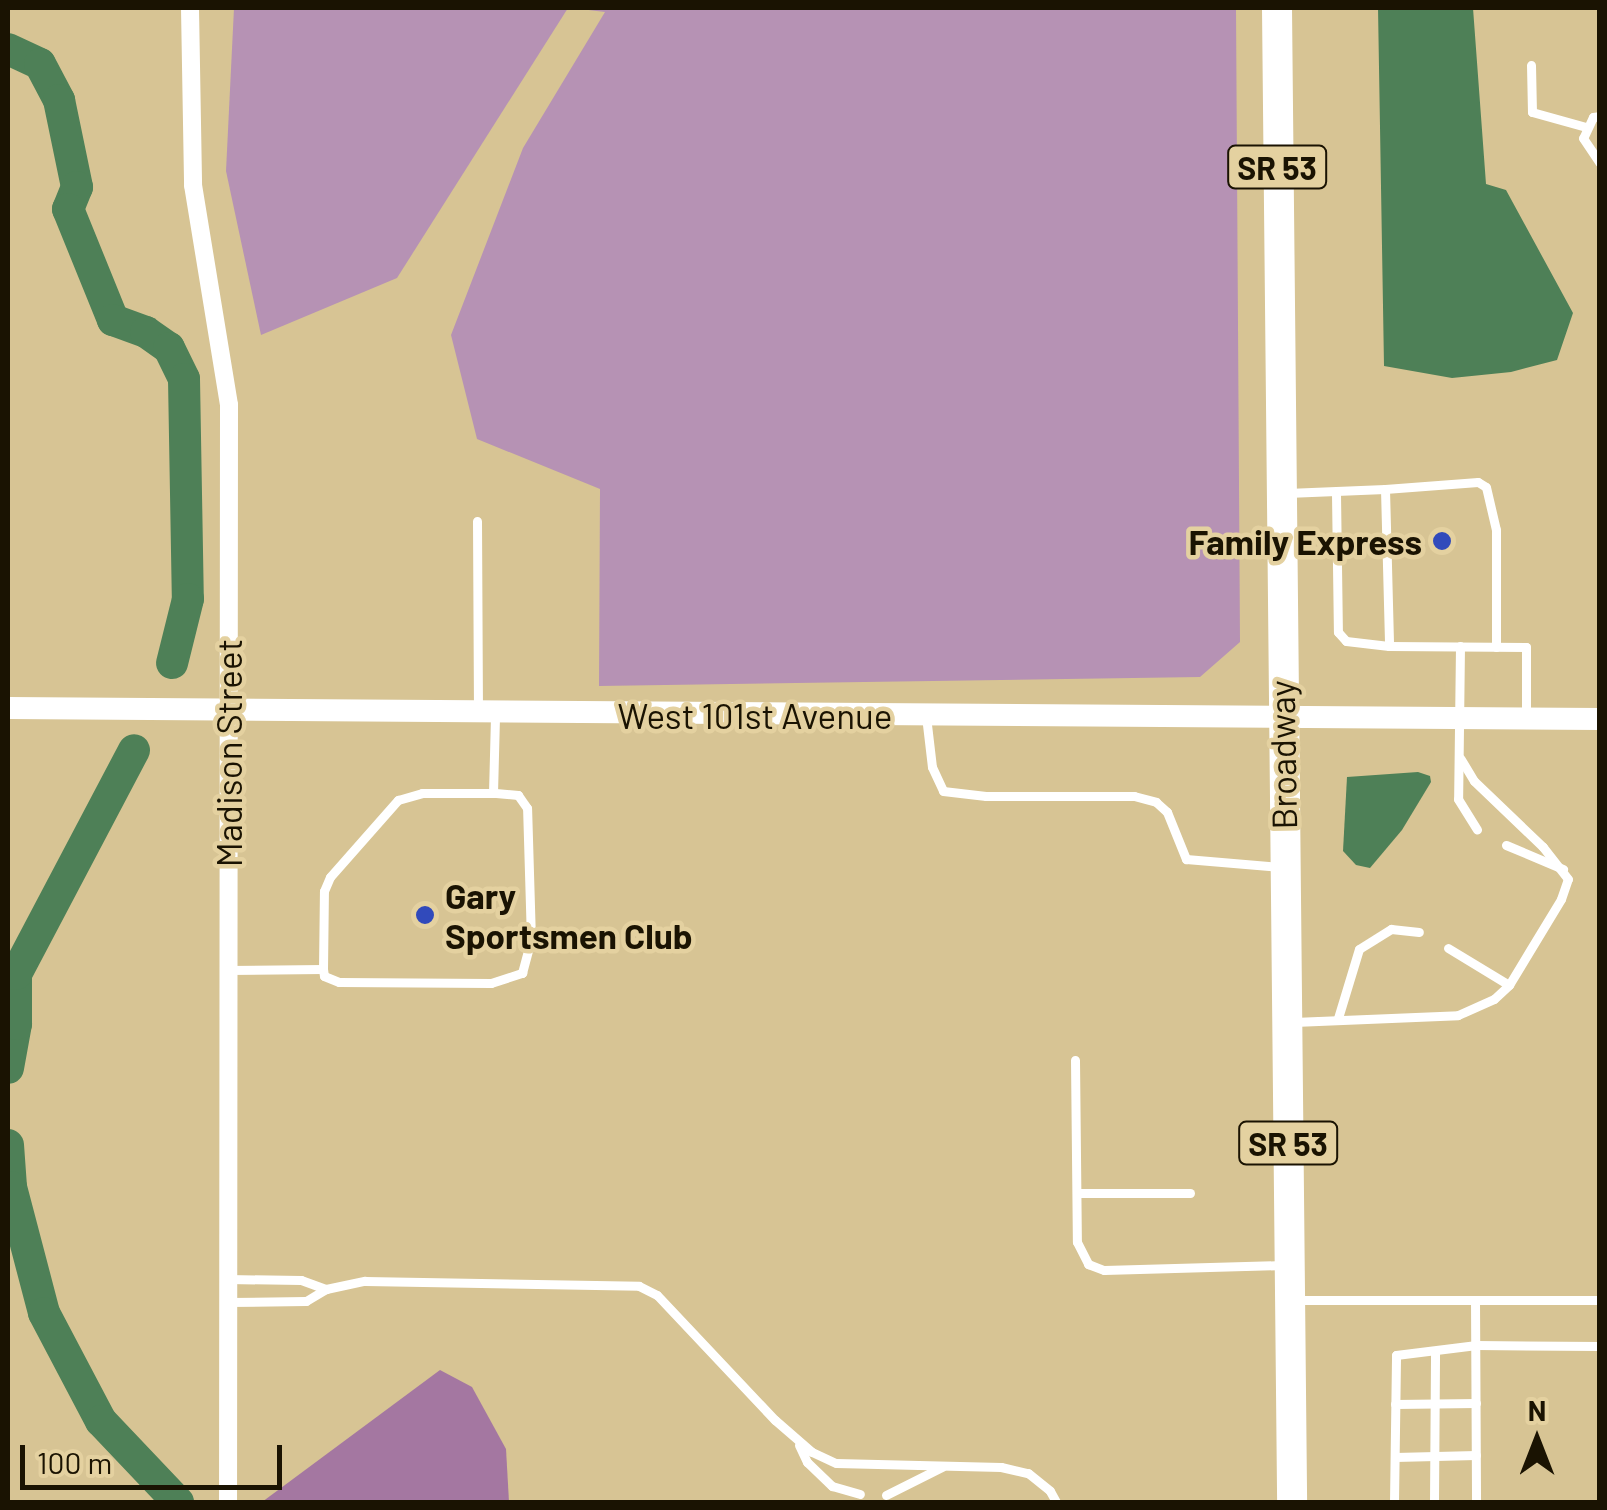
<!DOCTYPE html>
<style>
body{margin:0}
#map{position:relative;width:1607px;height:1510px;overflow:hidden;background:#d7c494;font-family:Barlow,sans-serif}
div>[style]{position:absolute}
.green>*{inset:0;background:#b692b4}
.forest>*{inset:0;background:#a477a1}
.water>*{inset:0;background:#4e8057}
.river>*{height:32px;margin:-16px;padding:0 16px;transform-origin:16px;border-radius:16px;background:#4e8057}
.service>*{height:9px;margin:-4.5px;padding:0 4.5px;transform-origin:4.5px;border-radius:4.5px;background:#fff}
.minor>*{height:18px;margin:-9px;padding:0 9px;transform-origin:9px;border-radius:9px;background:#fff}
.tertiary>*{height:22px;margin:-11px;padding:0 11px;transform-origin:11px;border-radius:11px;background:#fff}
.primary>*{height:30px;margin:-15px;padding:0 15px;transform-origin:15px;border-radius:15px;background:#fff}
.dots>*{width:28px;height:28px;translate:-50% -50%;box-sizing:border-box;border:5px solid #e4d1a0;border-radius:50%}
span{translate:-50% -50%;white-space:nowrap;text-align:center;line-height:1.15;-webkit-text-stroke:9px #e4d1a0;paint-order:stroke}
.shield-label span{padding:2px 8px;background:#e4d1a0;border:2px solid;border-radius:8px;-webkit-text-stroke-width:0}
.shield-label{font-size:32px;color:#1a1302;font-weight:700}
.poi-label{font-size:35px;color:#1a1302;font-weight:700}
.right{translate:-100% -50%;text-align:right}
.left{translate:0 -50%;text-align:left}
.street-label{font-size:35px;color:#1a1302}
.frame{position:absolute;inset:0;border:10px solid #1a1302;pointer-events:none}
.north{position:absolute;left:1487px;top:1390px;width:100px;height:100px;-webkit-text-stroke:8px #e4d1a0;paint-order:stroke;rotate:0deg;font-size:28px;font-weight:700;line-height:40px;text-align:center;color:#1a1302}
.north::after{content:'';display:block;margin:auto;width:35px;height:45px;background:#1a1302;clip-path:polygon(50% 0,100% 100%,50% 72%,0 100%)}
.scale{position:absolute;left:20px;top:1445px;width:262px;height:45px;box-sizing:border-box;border:5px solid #1a1302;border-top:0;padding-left:12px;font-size:30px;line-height:35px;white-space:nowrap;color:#1a1302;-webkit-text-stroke:8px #e4d1a0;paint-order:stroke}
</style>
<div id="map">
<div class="green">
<div style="clip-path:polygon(234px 8px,568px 8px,397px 278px,261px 335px,226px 171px)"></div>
<div style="clip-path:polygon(572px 8px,1236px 8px,1240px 642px,1200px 677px,599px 686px,600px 489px,477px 439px,451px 335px,523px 148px,605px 12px)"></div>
</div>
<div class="forest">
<div style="clip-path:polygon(440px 1370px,472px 1387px,506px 1449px,509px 1502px,262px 1502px)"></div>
</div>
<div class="water">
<div style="clip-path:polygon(1378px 8px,1473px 8px,1486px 184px,1506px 190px,1573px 313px,1557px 360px,1511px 372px,1452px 378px,1384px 366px)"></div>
<div style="clip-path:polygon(1418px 772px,1430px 776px,1431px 782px,1402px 830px,1370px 868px,1356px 865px,1343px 851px,1347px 777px)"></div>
</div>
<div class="river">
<div style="left:8px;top:49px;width:35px;rotate:25deg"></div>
<div style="left:40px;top:64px;width:41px;rotate:62.2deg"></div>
<div style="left:59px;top:100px;width:89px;rotate:78.3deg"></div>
<div style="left:77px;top:187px;width:24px;rotate:112deg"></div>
<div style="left:68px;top:209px;width:120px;rotate:67.9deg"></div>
<div style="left:113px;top:320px;width:35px;rotate:20deg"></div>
<div style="left:146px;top:332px;width:28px;rotate:35deg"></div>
<div style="left:169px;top:348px;width:34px;rotate:64deg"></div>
<div style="left:184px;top:379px;width:220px;rotate:89deg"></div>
<div style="left:188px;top:599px;width:66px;rotate:104deg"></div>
<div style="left:8px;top:1068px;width:45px;rotate:-79.7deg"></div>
<div style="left:16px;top:1024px;width:50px;rotate:-90deg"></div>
<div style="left:16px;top:974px;width:253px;rotate:-62.2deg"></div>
<div style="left:8px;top:1145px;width:42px;rotate:85.9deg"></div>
<div style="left:11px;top:1187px;width:130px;rotate:75.3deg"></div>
<div style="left:44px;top:1313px;width:122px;rotate:62.2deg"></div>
<div style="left:101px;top:1421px;width:112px;rotate:46.5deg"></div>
</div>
<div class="service">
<div style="left:1531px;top:65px;width:47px;rotate:88.8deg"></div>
<div style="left:1532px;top:112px;width:56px;rotate:15.5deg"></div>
<div style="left:1600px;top:116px;width:7px;rotate:172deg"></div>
<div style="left:1593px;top:117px;width:23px;rotate:115deg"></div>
<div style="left:1583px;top:138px;width:30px;rotate:56deg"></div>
<div style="left:1385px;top:489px;width:93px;rotate:-4.3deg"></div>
<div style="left:1478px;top:482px;width:9px;rotate:32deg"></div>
<div style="left:1486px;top:487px;width:44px;rotate:76.9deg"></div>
<div style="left:1496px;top:530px;width:117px;rotate:90deg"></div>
<div style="left:1287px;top:493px;width:98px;rotate:-2.3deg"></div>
<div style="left:1385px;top:489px;width:157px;rotate:88.5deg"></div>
<div style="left:1389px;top:646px;width:137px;rotate:0.4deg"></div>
<div style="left:1526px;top:647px;width:68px;rotate:90deg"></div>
<div style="left:1336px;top:494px;width:138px;rotate:89.2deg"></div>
<div style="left:1338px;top:632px;width:12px;rotate:48deg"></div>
<div style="left:1346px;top:641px;width:43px;rotate:6.6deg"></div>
<div style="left:477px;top:521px;width:189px;rotate:89.7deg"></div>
<div style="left:1460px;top:646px;width:153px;rotate:90.7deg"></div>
<div style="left:1458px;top:799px;width:36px;rotate:58deg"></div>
<div style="left:926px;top:716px;width:51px;rotate:83.3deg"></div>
<div style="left:932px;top:767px;width:26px;rotate:65deg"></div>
<div style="left:943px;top:791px;width:43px;rotate:6.6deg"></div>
<div style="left:986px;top:796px;width:148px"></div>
<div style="left:1134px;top:796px;width:23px;rotate:15deg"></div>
<div style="left:1156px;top:802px;width:15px;rotate:42deg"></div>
<div style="left:1167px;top:812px;width:51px;rotate:68deg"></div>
<div style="left:1186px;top:859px;width:95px;rotate:4.8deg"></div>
<div style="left:1506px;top:845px;width:62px;rotate:22.8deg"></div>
<div style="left:1448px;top:948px;width:71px;rotate:31.2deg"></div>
<div style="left:323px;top:969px;width:7px;rotate:82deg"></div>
<div style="left:324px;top:976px;width:16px;rotate:22deg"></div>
<div style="left:339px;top:982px;width:152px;rotate:0.4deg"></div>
<div style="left:491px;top:983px;width:33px;rotate:-18deg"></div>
<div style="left:522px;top:973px;width:34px;rotate:-75deg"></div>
<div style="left:531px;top:940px;width:132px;rotate:-91.7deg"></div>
<div style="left:527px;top:808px;width:16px;rotate:-125deg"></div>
<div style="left:518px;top:795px;width:25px;rotate:-175deg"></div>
<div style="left:227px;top:970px;width:96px;rotate:-0.6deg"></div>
<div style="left:323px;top:969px;width:78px;rotate:-89.3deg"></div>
<div style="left:324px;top:891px;width:15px;rotate:-67deg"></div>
<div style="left:330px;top:877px;width:103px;rotate:-48.6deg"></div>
<div style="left:398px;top:800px;width:25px;rotate:-16deg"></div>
<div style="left:422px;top:793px;width:71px"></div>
<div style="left:493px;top:793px;width:79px;rotate:-88.5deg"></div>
<div style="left:1338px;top:1018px;width:72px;rotate:-73.1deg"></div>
<div style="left:1359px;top:949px;width:38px;rotate:-32deg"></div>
<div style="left:1391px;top:929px;width:28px;rotate:6deg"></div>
<div style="left:1294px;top:1022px;width:164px;rotate:-2.4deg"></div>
<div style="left:1458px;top:1015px;width:39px;rotate:-24deg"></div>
<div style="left:1494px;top:999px;width:21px;rotate:-43deg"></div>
<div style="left:1509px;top:985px;width:100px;rotate:-58.8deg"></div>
<div style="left:1561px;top:899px;width:21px;rotate:-71deg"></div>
<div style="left:1568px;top:879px;width:41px;rotate:-128deg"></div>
<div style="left:1543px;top:847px;width:95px;rotate:-136.3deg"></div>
<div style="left:1474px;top:781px;width:26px;rotate:-121deg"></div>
<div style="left:1075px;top:1060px;width:182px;rotate:89.4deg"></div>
<div style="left:1077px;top:1242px;width:25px;rotate:63deg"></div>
<div style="left:1088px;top:1264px;width:17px;rotate:21deg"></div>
<div style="left:1104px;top:1270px;width:178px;rotate:-1.6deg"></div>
<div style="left:1077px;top:1193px;width:113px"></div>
<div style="left:227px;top:1279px;width:74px;rotate:0.8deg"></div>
<div style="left:301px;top:1280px;width:27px;rotate:20deg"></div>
<div style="left:1293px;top:1300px;width:307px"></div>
<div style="left:1475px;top:1300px;width:202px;rotate:89.7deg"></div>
<div style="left:228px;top:1302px;width:78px;rotate:-0.7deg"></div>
<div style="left:306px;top:1301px;width:23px;rotate:-31deg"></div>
<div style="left:326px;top:1289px;width:40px;rotate:-12deg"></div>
<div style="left:365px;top:1281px;width:274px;rotate:1deg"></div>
<div style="left:639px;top:1286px;width:20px;rotate:27deg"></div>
<div style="left:657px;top:1295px;width:172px;rotate:46.7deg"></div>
<div style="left:775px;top:1420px;width:49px;rotate:40.9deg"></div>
<div style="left:812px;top:1452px;width:26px;rotate:25deg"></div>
<div style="left:836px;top:1463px;width:165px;rotate:1.4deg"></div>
<div style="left:1001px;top:1467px;width:28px;rotate:13deg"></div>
<div style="left:1028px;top:1473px;width:28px;rotate:39deg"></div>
<div style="left:1050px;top:1491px;width:13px;rotate:61deg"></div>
<div style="left:1395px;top:1404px;width:81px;rotate:-0.7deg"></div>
<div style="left:799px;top:1445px;width:19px;rotate:65deg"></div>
<div style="left:807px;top:1462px;width:35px;rotate:44deg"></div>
<div style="left:832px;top:1486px;width:29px;rotate:16deg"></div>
<div style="left:1395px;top:1457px;width:81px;rotate:-1.4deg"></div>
<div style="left:886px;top:1495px;width:63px;rotate:-26.6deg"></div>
<div style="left:1394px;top:1502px;width:147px;rotate:-89.2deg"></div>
<div style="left:1396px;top:1355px;width:81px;rotate:-7.1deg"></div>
<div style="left:1476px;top:1345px;width:124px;rotate:0.5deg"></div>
<div style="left:1434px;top:1502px;width:149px;rotate:-89.6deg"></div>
</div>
<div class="minor">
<div style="left:190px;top:8px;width:177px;rotate:89deg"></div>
<div style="left:193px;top:185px;width:223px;rotate:80.7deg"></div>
<div style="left:229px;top:405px;width:1097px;rotate:90.05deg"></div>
</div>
<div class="tertiary">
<div style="left:8px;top:708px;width:1592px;rotate:0.4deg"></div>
</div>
<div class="primary">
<div style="left:1277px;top:8px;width:1494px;rotate:89.42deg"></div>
</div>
<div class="dots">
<div style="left:1442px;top:541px;background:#314abb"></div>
<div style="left:425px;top:915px;background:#314abb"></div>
</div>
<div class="shield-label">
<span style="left:1277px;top:167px">SR 53</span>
<span style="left:1288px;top:1143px">SR 53</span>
</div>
<div class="poi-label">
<span class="right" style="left:1422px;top:541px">Family Express</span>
<span class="left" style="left:445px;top:915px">Gary<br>Sportsmen Club</span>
</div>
<div class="street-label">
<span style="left:755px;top:715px">West 101st Avenue</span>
<span style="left:228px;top:753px;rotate:-90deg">Madison Street</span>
<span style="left:1282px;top:755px;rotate:-91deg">Broadway</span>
</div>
<div class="frame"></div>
<div class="north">N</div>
<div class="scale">100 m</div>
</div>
